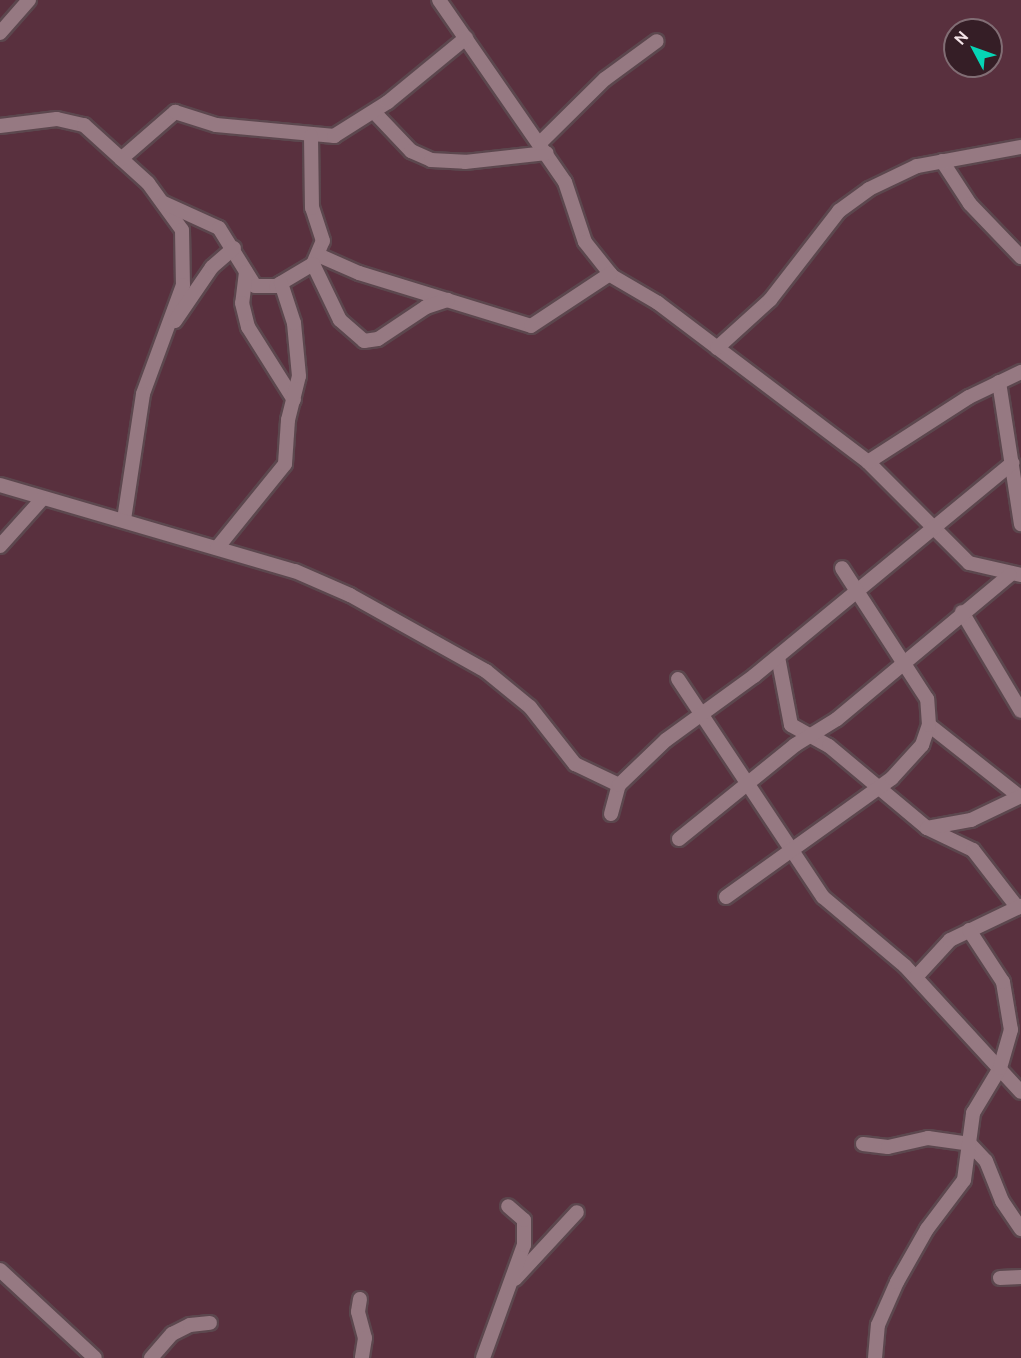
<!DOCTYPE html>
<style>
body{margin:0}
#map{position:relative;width:1021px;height:1358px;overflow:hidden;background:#402830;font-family:Ubuntu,sans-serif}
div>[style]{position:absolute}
.green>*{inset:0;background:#59303e}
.roads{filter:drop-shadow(2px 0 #5c474e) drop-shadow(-2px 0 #5c474e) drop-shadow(0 2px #5c474e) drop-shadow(0 -2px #5c474e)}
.minor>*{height:14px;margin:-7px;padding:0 7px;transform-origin:7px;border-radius:7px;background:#967982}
span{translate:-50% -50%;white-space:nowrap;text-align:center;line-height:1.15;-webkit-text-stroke:4.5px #351e26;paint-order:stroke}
.north{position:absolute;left:943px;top:18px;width:60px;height:60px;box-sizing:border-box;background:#351e26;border:2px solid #816d74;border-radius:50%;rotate:311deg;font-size:16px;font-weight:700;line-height:24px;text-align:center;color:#f4e4e8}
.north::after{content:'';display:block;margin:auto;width:21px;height:27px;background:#06d5b6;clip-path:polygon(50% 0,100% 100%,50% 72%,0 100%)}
</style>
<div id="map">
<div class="green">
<div style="clip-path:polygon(evenodd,0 0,1021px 0,1021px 1358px,0 1358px,0 0,955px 30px,991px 30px,991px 66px,955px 66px,955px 30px)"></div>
</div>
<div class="roads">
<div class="minor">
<div style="left:439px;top:0;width:221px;rotate:55.3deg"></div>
<div style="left:565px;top:182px;width:63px;rotate:71.6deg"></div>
<div style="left:585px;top:242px;width:43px;rotate:51.5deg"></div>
<div style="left:612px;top:276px;width:53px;rotate:30.4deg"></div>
<div style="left:658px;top:303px;width:263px;rotate:37.1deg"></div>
<div style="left:868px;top:462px;width:143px;rotate:45deg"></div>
<div style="left:969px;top:563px;width:53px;rotate:13deg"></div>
<div style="left:0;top:33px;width:44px;rotate:-48.7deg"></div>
<div style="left:374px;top:112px;width:54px;rotate:46.5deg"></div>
<div style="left:411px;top:151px;width:22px;rotate:24deg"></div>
<div style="left:431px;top:160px;width:34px;rotate:3deg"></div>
<div style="left:465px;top:162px;width:82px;rotate:-6.3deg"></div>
<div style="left:0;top:126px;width:57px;rotate:-7deg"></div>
<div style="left:57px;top:119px;width:28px;rotate:13deg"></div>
<div style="left:84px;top:125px;width:86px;rotate:42.2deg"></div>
<div style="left:148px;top:183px;width:58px;rotate:54.1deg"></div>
<div style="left:182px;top:230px;width:55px;rotate:89deg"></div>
<div style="left:183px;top:285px;width:116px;rotate:110.2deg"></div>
<div style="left:143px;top:394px;width:127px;rotate:98.6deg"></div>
<div style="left:540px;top:143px;width:91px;rotate:-44.6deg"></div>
<div style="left:605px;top:79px;width:64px;rotate:-36.2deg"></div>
<div style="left:121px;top:159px;width:72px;rotate:-41deg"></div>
<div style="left:175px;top:112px;width:43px;rotate:17.6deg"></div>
<div style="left:216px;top:125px;width:119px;rotate:5.3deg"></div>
<div style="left:334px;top:136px;width:64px;rotate:-32.2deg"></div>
<div style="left:388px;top:102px;width:101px;rotate:-39.4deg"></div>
<div style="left:942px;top:161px;width:51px;rotate:56.9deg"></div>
<div style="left:970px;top:204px;width:74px;rotate:46.1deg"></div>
<div style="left:164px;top:203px;width:60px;rotate:24.4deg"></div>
<div style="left:219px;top:228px;width:68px;rotate:58.2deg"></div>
<div style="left:255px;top:286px;width:21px"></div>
<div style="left:276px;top:286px;width:43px;rotate:-30.7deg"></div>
<div style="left:313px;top:264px;width:25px;rotate:-67deg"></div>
<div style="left:323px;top:241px;width:35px;rotate:-108deg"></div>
<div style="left:312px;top:208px;width:72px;rotate:-90.8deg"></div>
<div style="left:318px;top:255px;width:45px;rotate:23.7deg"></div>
<div style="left:359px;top:273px;width:180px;rotate:17.1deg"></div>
<div style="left:531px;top:326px;width:95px;rotate:-33.4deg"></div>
<div style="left:313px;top:264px;width:62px;rotate:64.3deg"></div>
<div style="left:340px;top:320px;width:32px;rotate:41deg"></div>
<div style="left:364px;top:341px;width:14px;rotate:-8deg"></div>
<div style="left:378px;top:339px;width:58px;rotate:-33.7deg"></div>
<div style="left:426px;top:307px;width:23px;rotate:-18deg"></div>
<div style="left:246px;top:272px;width:31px;rotate:97deg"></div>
<div style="left:242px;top:303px;width:25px;rotate:76deg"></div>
<div style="left:248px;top:327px;width:86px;rotate:57.8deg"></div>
<div style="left:175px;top:321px;width:65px;rotate:-55.6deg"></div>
<div style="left:212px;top:267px;width:29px;rotate:-41deg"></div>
<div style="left:717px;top:348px;width:72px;rotate:-42.2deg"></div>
<div style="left:770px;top:300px;width:113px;rotate:-52.2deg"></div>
<div style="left:839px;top:211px;width:37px;rotate:-36deg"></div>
<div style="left:869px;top:189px;width:53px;rotate:-25.6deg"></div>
<div style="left:917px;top:166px;width:106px;rotate:-10.4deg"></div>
<div style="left:999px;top:382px;width:144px;rotate:81.2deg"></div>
<div style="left:868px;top:462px;width:120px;rotate:-32.8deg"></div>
<div style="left:969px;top:397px;width:58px;rotate:-25.7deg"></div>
<div style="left:0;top:485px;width:307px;rotate:16.3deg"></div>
<div style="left:295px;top:571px;width:60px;rotate:23.6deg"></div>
<div style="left:350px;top:595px;width:156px;rotate:29.2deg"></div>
<div style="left:486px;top:671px;width:57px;rotate:39.3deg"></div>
<div style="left:530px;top:707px;width:73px;rotate:51.7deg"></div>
<div style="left:575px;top:764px;width:49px;rotate:25.5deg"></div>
<div style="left:0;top:546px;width:64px;rotate:-48.1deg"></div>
<div style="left:217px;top:548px;width:108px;rotate:-51deg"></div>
<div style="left:285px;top:464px;width:44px;rotate:-86.1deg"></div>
<div style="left:288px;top:420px;width:45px;rotate:-76deg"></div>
<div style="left:299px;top:376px;width:53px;rotate:-95.4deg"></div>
<div style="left:294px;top:323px;width:42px;rotate:-108deg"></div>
<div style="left:962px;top:612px;width:115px;rotate:59.2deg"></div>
<div style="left:778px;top:657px;width:69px;rotate:79.2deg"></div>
<div style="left:791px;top:725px;width:43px;rotate:28.9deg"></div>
<div style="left:829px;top:746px;width:128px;rotate:39.9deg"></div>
<div style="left:927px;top:828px;width:51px;rotate:25.6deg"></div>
<div style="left:973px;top:850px;width:73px;rotate:52.2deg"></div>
<div style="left:678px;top:679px;width:262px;rotate:56.4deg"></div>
<div style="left:823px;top:897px;width:107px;rotate:40.1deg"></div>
<div style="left:905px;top:966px;width:171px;rotate:47.4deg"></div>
<div style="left:929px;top:725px;width:115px;rotate:38.3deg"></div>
<div style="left:611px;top:814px;width:30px;rotate:-75deg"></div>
<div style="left:619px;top:785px;width:65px;rotate:-43.8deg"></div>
<div style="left:666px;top:740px;width:109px;rotate:-36deg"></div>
<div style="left:754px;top:676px;width:335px;rotate:-39.5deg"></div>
<div style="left:927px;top:828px;width:45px;rotate:-10.3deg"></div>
<div style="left:971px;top:820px;width:55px;rotate:-25.6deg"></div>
<div style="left:679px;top:839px;width:149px;rotate:-39deg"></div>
<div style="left:795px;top:745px;width:49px;rotate:-31.8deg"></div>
<div style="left:837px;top:719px;width:225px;rotate:-39.8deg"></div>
<div style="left:726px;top:897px;width:204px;rotate:-35.6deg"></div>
<div style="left:892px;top:778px;width:45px;rotate:-47.7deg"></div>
<div style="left:922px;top:745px;width:21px;rotate:-71deg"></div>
<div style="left:929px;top:725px;width:26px;rotate:-94deg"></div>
<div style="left:927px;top:699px;width:156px;rotate:-123deg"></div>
<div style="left:916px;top:977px;width:50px;rotate:-47.4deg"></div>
<div style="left:950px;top:940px;width:79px;rotate:-25.6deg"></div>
<div style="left:863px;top:1144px;width:25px;rotate:7deg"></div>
<div style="left:888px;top:1147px;width:41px;rotate:-12.7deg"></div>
<div style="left:928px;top:1138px;width:42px;rotate:8.1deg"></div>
<div style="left:970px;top:1144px;width:23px;rotate:47deg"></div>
<div style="left:986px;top:1161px;width:43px;rotate:68.2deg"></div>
<div style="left:1002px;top:1201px;width:34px;rotate:56deg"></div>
<div style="left:0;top:1270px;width:129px;rotate:42.8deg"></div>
<div style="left:1000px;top:1278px;width:21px;rotate:-3deg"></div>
<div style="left:515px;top:1279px;width:91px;rotate:-47.2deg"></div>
<div style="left:360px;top:1299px;width:13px;rotate:99deg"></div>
<div style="left:358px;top:1312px;width:27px;rotate:75deg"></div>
<div style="left:365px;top:1338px;width:20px;rotate:99deg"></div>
<div style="left:151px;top:1358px;width:32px;rotate:-49deg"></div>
<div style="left:172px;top:1334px;width:20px;rotate:-27deg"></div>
<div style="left:190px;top:1325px;width:20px;rotate:-6deg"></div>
<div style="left:483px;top:1358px;width:120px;rotate:-70.1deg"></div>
<div style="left:524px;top:1245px;width:25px;rotate:-90deg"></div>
<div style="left:524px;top:1220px;width:21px;rotate:-139deg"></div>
<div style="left:875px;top:1358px;width:33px;rotate:-85deg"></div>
<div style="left:878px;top:1325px;width:47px;rotate:-66.2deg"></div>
<div style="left:897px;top:1282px;width:61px;rotate:-60.5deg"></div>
<div style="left:927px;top:1229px;width:61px;rotate:-52.9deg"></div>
<div style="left:964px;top:1180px;width:68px;rotate:-82.3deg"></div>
<div style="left:973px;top:1113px;width:52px;rotate:-59deg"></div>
<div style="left:1000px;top:1068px;width:40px;rotate:-74deg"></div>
<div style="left:1011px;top:1030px;width:49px;rotate:-99.5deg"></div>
<div style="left:1003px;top:982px;width:62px;rotate:-123.2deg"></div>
</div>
</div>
<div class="north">N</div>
</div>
